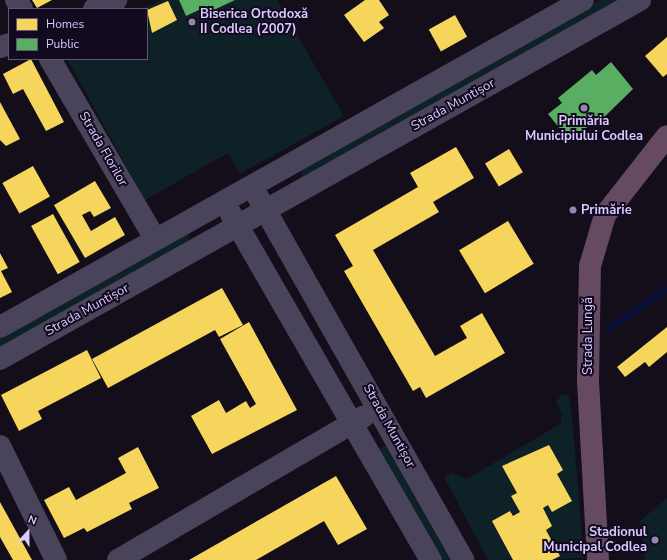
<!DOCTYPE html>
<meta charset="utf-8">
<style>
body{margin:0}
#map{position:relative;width:667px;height:560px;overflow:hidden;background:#130e1a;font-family:"Nunito Sans",sans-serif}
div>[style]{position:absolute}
.green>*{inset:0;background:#0e2127;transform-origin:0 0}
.homes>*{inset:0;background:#f6d55c;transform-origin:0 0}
.public>*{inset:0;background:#5aae61}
.stream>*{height:5.5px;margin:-2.75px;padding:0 2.75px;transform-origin:2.75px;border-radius:2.75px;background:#060e39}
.minor>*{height:22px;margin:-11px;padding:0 11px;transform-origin:11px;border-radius:11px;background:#49435b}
.highway>*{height:22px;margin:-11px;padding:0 11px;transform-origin:11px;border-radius:11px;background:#654a61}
.dots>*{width:11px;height:11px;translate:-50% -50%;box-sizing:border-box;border:2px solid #120a1e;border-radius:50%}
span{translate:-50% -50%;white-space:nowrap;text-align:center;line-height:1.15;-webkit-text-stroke:4px #120a1e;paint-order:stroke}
.poi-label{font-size:13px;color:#dac8ff;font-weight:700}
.left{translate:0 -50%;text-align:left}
.right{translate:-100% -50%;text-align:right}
.street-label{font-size:13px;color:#dac8ff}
.legend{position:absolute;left:8px;top:8px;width:140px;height:52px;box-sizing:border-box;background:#120a1e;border:1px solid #625678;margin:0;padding:5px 7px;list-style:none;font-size:12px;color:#dac8ff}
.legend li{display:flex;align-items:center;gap:8px;height:20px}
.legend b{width:20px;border:1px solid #625678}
.north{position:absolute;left:8px;top:512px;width:40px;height:40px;-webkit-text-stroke:3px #120a1e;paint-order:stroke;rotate:21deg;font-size:11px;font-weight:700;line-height:16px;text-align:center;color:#dac8ff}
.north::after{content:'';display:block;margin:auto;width:14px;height:18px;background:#dac8ff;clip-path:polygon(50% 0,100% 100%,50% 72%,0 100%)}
</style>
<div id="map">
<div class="green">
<div style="clip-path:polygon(162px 0,277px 0,344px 116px,240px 174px,228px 153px,145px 200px,67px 59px,147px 59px,147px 9px,142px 9px)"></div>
<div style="clip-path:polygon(600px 0,623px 0,302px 177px,300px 168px)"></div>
<div style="clip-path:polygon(188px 233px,190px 242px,0 349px,0 337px)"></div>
<div style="clip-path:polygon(562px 394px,569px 396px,572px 417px,584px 558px,488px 560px,444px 477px,452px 473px,467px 479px,560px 424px,562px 413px,556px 402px)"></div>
<div style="left:386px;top:445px;width:132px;height:9px;rotate:61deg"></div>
<div style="clip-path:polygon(667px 498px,667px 560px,645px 560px,640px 521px)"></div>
</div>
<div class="homes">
<div style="clip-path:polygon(32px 0,52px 0,37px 8px)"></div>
<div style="clip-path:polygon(365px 0,379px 0,389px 15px,379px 22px,384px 28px,364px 42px,344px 15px)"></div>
<div style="clip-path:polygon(168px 1px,177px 20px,152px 33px,147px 10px)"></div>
<div style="left:455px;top:15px;width:25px;height:30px;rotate:61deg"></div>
<div style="clip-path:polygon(667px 37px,667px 74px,663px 77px,645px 56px)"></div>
<div style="clip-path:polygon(31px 59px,64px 122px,46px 131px,23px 89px,13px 94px,3px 74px)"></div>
<div style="clip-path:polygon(0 102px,20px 139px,6px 146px,0 140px)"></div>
<div style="clip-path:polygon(456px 147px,474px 178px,433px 202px,439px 212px,373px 250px,435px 356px,467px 338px,460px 326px,482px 313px,505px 353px,426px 398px,420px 387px,413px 391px,344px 271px,353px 266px,335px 235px,418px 187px,410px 173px)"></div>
<div style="left:509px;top:149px;width:27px;height:28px;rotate:59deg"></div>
<div style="left:33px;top:166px;width:35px;height:35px;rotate:61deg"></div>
<div style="clip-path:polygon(95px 181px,111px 208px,94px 217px,90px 211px,82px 215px,91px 231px,115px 217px,125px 235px,85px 258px,54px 205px)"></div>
<div style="left:53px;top:214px;width:55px;height:25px;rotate:61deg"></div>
<div style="left:508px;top:221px;width:50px;height:57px;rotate:59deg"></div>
<div style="clip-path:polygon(0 253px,8px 268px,1px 271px,12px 292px,0 298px)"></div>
<div style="clip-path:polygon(222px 288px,243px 325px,219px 337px,215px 330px,108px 388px,92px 359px)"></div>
<div style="clip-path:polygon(249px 322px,297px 410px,212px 454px,191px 416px,219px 400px,226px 413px,246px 401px,250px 408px,256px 404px,220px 339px)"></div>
<div style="clip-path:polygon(667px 327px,667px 352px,649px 367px,645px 362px,625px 377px,617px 367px)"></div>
<div style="clip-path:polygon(87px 350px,101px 378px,38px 411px,42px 419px,19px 431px,1px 395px)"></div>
<div style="clip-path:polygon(549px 445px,563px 470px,557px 474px,572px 501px,552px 512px,548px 505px,543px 508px,552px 526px,546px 530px,560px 556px,552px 560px,513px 560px,492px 521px,510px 511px,513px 516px,520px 512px,511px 496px,517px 493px,502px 466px)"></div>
<div style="clip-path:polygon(138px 447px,159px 488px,129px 503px,132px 509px,87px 532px,84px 528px,64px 538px,44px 500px,69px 487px,76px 500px,126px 473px,118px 458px)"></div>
<div style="clip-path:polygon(336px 476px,367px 529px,338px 545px,324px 521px,256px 560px,189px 560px)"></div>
<div style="clip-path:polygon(0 502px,32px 560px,13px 560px,0 537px)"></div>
</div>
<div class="public">
<div style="clip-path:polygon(179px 0,235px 0,203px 15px,201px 9px,186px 16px)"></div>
<div style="clip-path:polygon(611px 62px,633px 89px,595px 126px,592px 123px,570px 141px,548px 114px,562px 103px,558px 98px,592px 70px,596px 75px)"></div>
</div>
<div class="stream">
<div style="left:609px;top:329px;width:70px;rotate:-34.6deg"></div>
</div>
<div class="minor">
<div style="left:16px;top:0;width:11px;rotate:56deg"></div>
<div style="left:94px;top:9px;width:24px;rotate:-22deg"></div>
<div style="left:0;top:47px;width:9px;rotate:-18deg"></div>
<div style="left:50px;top:59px;width:208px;rotate:59.7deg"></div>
<div style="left:258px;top:197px;width:417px;rotate:60.5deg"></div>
<div style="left:231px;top:214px;width:400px;rotate:60deg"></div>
<div style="left:0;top:327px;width:668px;rotate:-29.29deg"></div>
<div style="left:0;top:359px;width:734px;rotate:-29.29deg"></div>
<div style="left:0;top:446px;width:127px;rotate:63.8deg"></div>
<div style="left:118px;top:560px;width:285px;rotate:-30.3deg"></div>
</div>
<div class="highway">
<div style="left:598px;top:560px;width:180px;rotate:-93.2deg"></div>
<div style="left:588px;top:380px;width:114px;rotate:-89deg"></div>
<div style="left:590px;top:266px;width:53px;rotate:-73.6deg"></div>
<div style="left:605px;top:215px;width:100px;rotate:-51.9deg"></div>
</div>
<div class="dots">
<div style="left:192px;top:22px;background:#9487af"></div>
<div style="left:584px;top:108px;background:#9487af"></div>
<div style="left:573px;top:210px;background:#9487af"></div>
<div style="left:655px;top:540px;background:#9487af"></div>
</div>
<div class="poi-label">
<span class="left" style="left:200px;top:22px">Biserica Ortodoxă<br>II Codlea (2007)</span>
<span style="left:584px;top:129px">Primăria<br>Municipiului Codlea</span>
<span class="left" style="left:581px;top:210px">Primărie</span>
<span class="right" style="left:647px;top:540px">Stadionul<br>Municipal Codlea</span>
</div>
<div class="street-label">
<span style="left:453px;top:105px;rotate:-29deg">Strada Muntișor</span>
<span style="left:103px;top:149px;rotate:60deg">Strada Florilor</span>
<span style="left:87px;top:310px;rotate:-29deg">Strada Muntișor</span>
<span style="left:588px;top:336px;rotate:-90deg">Strada Lungă</span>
<span style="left:389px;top:426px;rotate:61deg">Strada Muntișor</span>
</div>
<ul class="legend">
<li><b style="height:11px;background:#f6d55c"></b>Homes</li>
<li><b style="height:11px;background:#5aae61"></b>Public</li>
</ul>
<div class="north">N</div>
</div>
